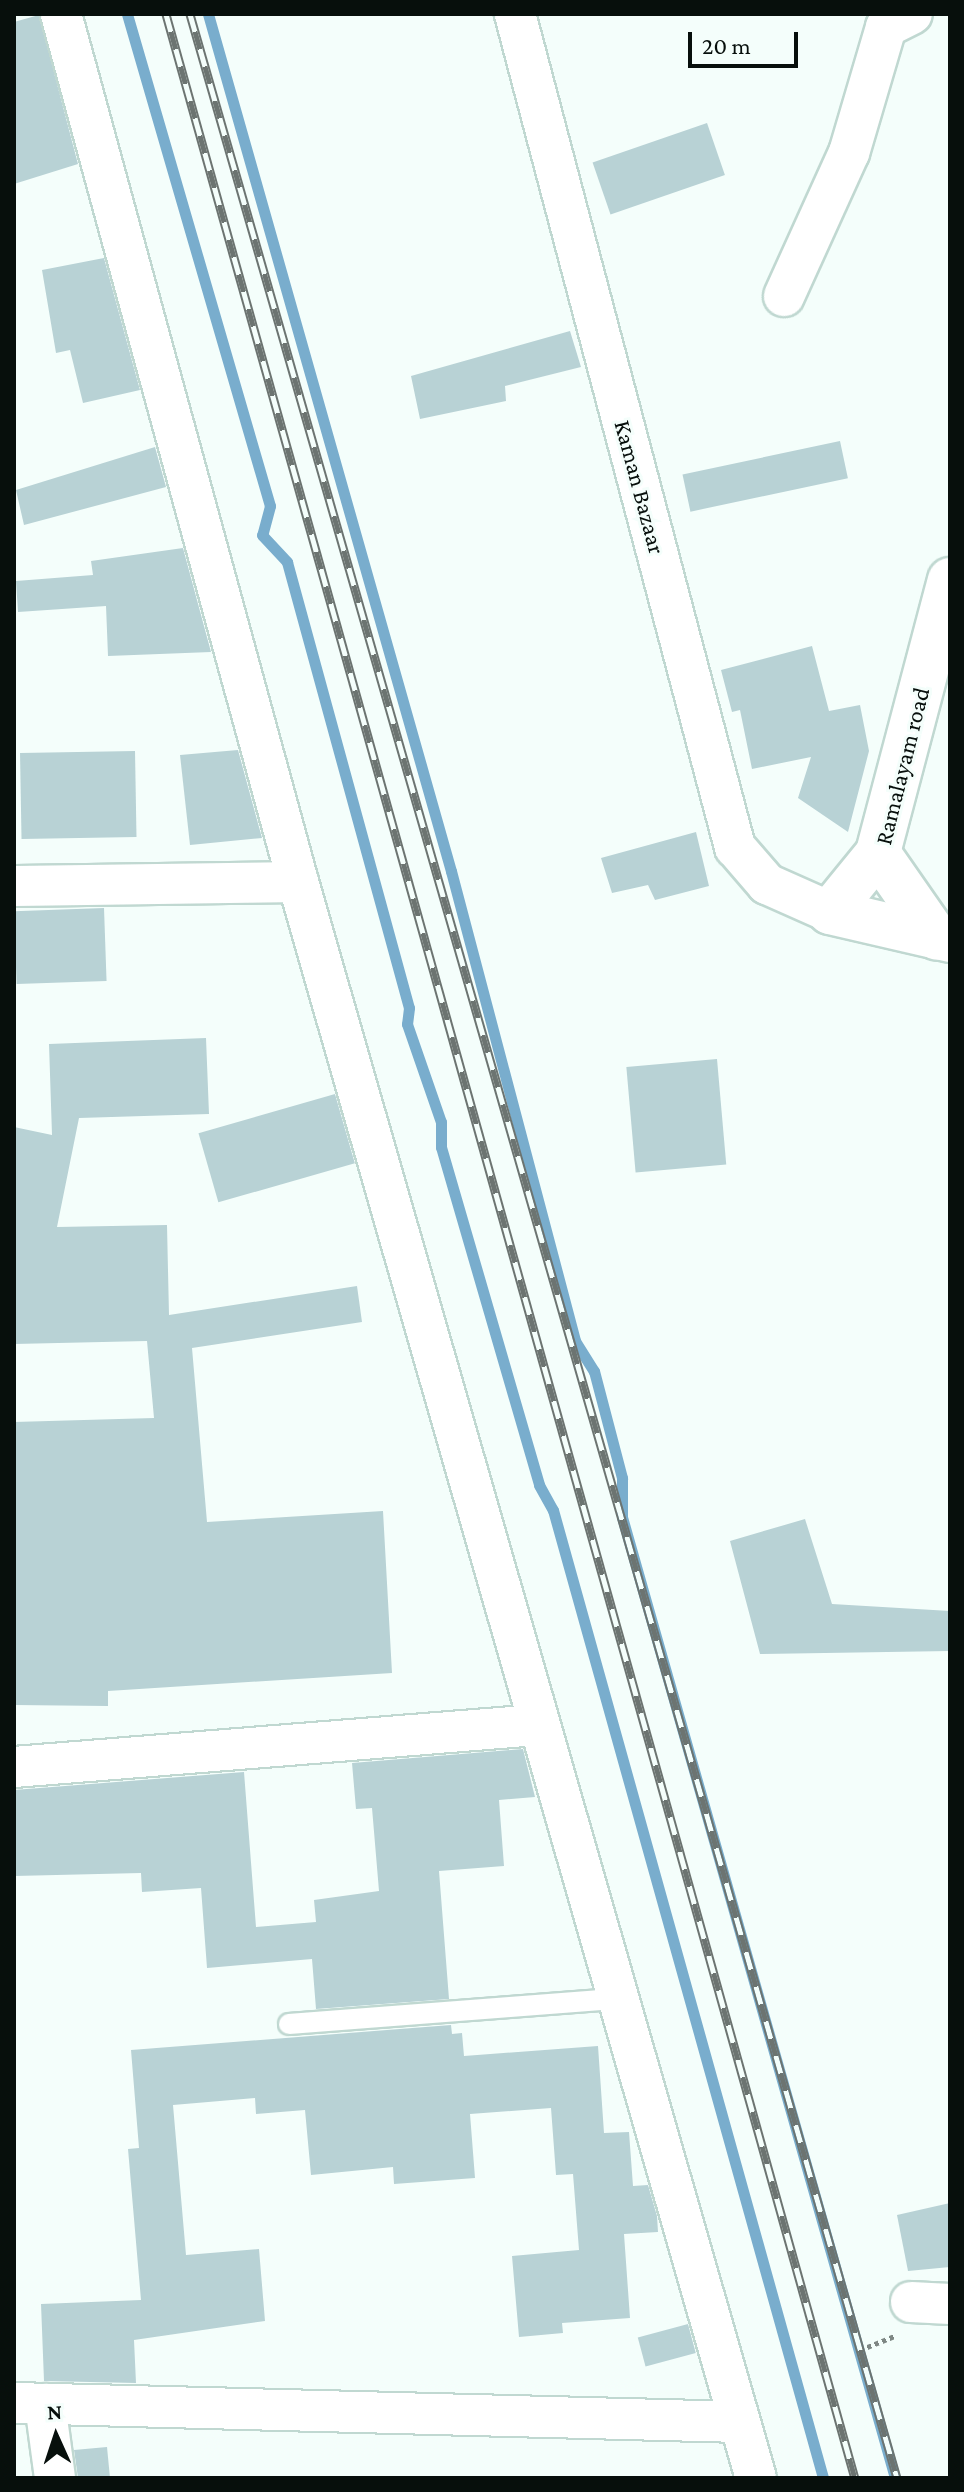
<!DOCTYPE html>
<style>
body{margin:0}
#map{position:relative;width:964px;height:2492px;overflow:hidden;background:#f4fefb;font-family:"Crimson Pro",serif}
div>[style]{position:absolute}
.stream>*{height:11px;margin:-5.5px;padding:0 5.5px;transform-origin:5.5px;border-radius:5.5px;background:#79adcd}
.building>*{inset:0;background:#b8d2d5;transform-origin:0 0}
.path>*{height:5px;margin-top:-2.5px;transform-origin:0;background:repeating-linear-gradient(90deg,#7e8784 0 4px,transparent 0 8px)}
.roads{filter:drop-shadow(2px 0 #c0d8d1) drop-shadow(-2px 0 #c0d8d1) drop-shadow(0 2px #c0d8d1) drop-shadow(0 -2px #c0d8d1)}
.service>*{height:20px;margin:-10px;padding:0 10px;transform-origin:10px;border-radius:10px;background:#fff}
.minor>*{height:40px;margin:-20px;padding:0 20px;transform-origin:20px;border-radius:20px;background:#fff}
.tertiary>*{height:44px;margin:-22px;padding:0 22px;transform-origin:22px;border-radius:22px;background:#fff}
.rail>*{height:9px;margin-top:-4.5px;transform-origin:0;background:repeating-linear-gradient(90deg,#f4fefb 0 18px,#6c7471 0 36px);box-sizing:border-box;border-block:2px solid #6c7471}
span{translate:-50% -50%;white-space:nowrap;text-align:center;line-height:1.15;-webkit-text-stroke:6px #f4fefb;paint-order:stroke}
.street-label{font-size:24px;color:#070f0c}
.frame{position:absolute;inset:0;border:16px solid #070f0c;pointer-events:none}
.north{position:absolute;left:16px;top:2396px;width:80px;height:80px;-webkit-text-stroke:6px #f4fefb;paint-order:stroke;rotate:357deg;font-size:22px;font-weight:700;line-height:32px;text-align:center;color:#070f0c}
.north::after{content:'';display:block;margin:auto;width:28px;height:36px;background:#070f0c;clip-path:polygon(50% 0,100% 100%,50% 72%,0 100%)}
.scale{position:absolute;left:688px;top:32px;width:110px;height:36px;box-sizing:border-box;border:4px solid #070f0c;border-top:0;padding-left:10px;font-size:24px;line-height:28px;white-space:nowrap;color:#070f0c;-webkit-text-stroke:6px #f4fefb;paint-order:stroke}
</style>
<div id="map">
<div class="stream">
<div style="left:127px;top:14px;width:512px;rotate:73.79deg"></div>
<div style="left:270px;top:506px;width:30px;rotate:105deg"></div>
<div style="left:262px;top:535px;width:37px;rotate:47deg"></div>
<div style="left:287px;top:562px;width:462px;rotate:74.7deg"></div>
<div style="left:409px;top:1008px;width:16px;rotate:97deg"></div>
<div style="left:407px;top:1024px;width:104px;rotate:70.9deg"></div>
<div style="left:441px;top:1122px;width:25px;rotate:90deg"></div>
<div style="left:441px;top:1147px;width:352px;rotate:73.8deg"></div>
<div style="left:539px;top:1485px;width:29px;rotate:61deg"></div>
<div style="left:553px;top:1510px;width:1005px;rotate:74.41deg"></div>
<div style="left:208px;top:14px;width:891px;rotate:74.17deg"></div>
<div style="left:451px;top:871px;width:486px;rotate:75.2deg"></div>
<div style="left:575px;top:1341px;width:36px;rotate:58deg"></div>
<div style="left:594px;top:1371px;width:111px;rotate:75.3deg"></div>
<div style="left:622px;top:1478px;width:39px;rotate:90deg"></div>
<div style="left:622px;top:1517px;width:999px;rotate:74.14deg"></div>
</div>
<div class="building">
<div style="clip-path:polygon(39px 15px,78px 164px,14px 184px,14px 22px)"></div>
<div style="left:707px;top:123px;width:55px;height:121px;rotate:71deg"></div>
<div style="clip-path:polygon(104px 258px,140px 390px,83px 403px,70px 350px,56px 353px,42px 270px)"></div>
<div style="clip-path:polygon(570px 331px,581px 367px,505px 386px,506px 401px,420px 419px,411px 376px)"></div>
<div style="left:840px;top:441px;width:38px;height:161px;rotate:78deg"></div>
<div style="clip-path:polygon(155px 447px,166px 487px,24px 525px,16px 490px)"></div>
<div style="clip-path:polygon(183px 548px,211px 652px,108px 656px,106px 606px,18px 612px,16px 581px,93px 575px,91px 561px)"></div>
<div style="clip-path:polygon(812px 646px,829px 711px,860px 705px,869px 751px,848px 832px,798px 798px,811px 757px,752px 769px,740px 710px,732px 712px,721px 670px)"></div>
<div style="clip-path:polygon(238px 750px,262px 838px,190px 845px,180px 755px)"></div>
<div style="left:135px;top:751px;width:86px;height:115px;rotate:89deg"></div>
<div style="clip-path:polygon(696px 832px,709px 886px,655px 900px,648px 885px,612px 893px,601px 858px)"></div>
<div style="left:104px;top:908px;width:73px;height:90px;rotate:88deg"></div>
<div style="clip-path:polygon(206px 1038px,209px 1114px,79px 1118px,57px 1227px,167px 1225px,169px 1315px,357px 1286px,362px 1322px,192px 1348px,207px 1522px,383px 1511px,392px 1673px,108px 1691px,108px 1706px,14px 1705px,14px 1422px,154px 1418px,147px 1341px,14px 1344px,14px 1127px,52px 1135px,49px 1044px)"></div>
<div style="left:717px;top:1059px;width:106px;height:91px;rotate:85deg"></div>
<div style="left:335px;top:1094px;width:72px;height:142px;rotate:74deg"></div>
<div style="clip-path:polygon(805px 1519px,832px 1604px,950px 1611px,950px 1651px,760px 1654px,730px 1541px)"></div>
<div style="clip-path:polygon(523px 1749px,535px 1797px,499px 1800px,504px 1866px,439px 1871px,449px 1999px,316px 2009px,312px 1959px,207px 1968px,201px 1888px,142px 1892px,141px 1873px,14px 1876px,14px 1790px,244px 1772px,256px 1927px,316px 1922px,314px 1900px,379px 1891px,372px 1808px,356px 1809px,352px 1763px)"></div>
<div style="clip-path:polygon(451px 2025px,452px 2034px,462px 2033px,464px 2056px,598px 2046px,604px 2133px,629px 2132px,633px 2186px,648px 2185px,657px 2216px,658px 2232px,624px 2234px,630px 2318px,562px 2323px,563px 2333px,519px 2337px,512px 2256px,579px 2250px,573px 2174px,556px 2175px,551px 2108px,470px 2114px,475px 2178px,394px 2184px,393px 2167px,311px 2175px,305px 2110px,256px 2114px,255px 2098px,173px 2105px,186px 2255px,259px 2249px,265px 2321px,134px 2340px,136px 2383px,44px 2381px,41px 2304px,141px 2300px,128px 2149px,139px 2148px,131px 2050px)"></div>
<div style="clip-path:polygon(950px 2203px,950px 2267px,908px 2271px,897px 2215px)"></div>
<div style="left:688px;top:2324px;width:30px;height:52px;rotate:75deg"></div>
<div style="clip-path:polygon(107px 2447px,110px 2478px,78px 2478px,74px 2450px)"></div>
</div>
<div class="path">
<div style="left:860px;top:2350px;width:37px;rotate:-22deg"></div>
</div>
<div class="roads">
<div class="service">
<div style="left:289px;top:2024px;width:329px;rotate:-4.4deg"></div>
</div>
<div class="minor">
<div style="left:61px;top:14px;width:900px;rotate:74.73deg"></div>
<div style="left:298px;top:882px;width:1660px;rotate:73.99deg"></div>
<div style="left:515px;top:14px;width:862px;rotate:75.21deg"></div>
<div style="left:735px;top:847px;width:49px;rotate:49.1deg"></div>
<div style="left:767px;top:884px;width:69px;rotate:24deg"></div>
<div style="left:784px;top:296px;width:157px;rotate:-65.6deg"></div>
<div style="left:849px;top:153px;width:131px;rotate:-73.6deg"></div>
<div style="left:886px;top:27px;width:29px;rotate:-27deg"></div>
<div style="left:14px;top:886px;width:284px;rotate:-0.8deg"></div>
<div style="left:14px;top:1767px;width:525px;rotate:-4.59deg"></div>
<div style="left:911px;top:2302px;width:39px;rotate:3deg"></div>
<div style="left:14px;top:2403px;width:725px;rotate:1.5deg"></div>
<div style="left:45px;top:2404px;width:75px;rotate:82.3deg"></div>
</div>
<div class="tertiary">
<div style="left:950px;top:580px;width:282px;rotate:104.8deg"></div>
<div style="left:878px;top:853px;width:76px;rotate:129.1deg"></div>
<div style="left:830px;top:912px;width:123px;rotate:13.1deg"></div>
<div style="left:878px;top:853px;width:103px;rotate:55.2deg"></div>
</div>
</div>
<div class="rail">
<div style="left:166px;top:14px;width:2559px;rotate:74.38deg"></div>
<div style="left:190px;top:14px;width:2563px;rotate:73.99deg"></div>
</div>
<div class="street-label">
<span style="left:640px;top:487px;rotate:75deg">Kaman Bazaar</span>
<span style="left:902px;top:766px;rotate:-76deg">Ramalayam road</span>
</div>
<div class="frame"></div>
<div class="north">N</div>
<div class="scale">20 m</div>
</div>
